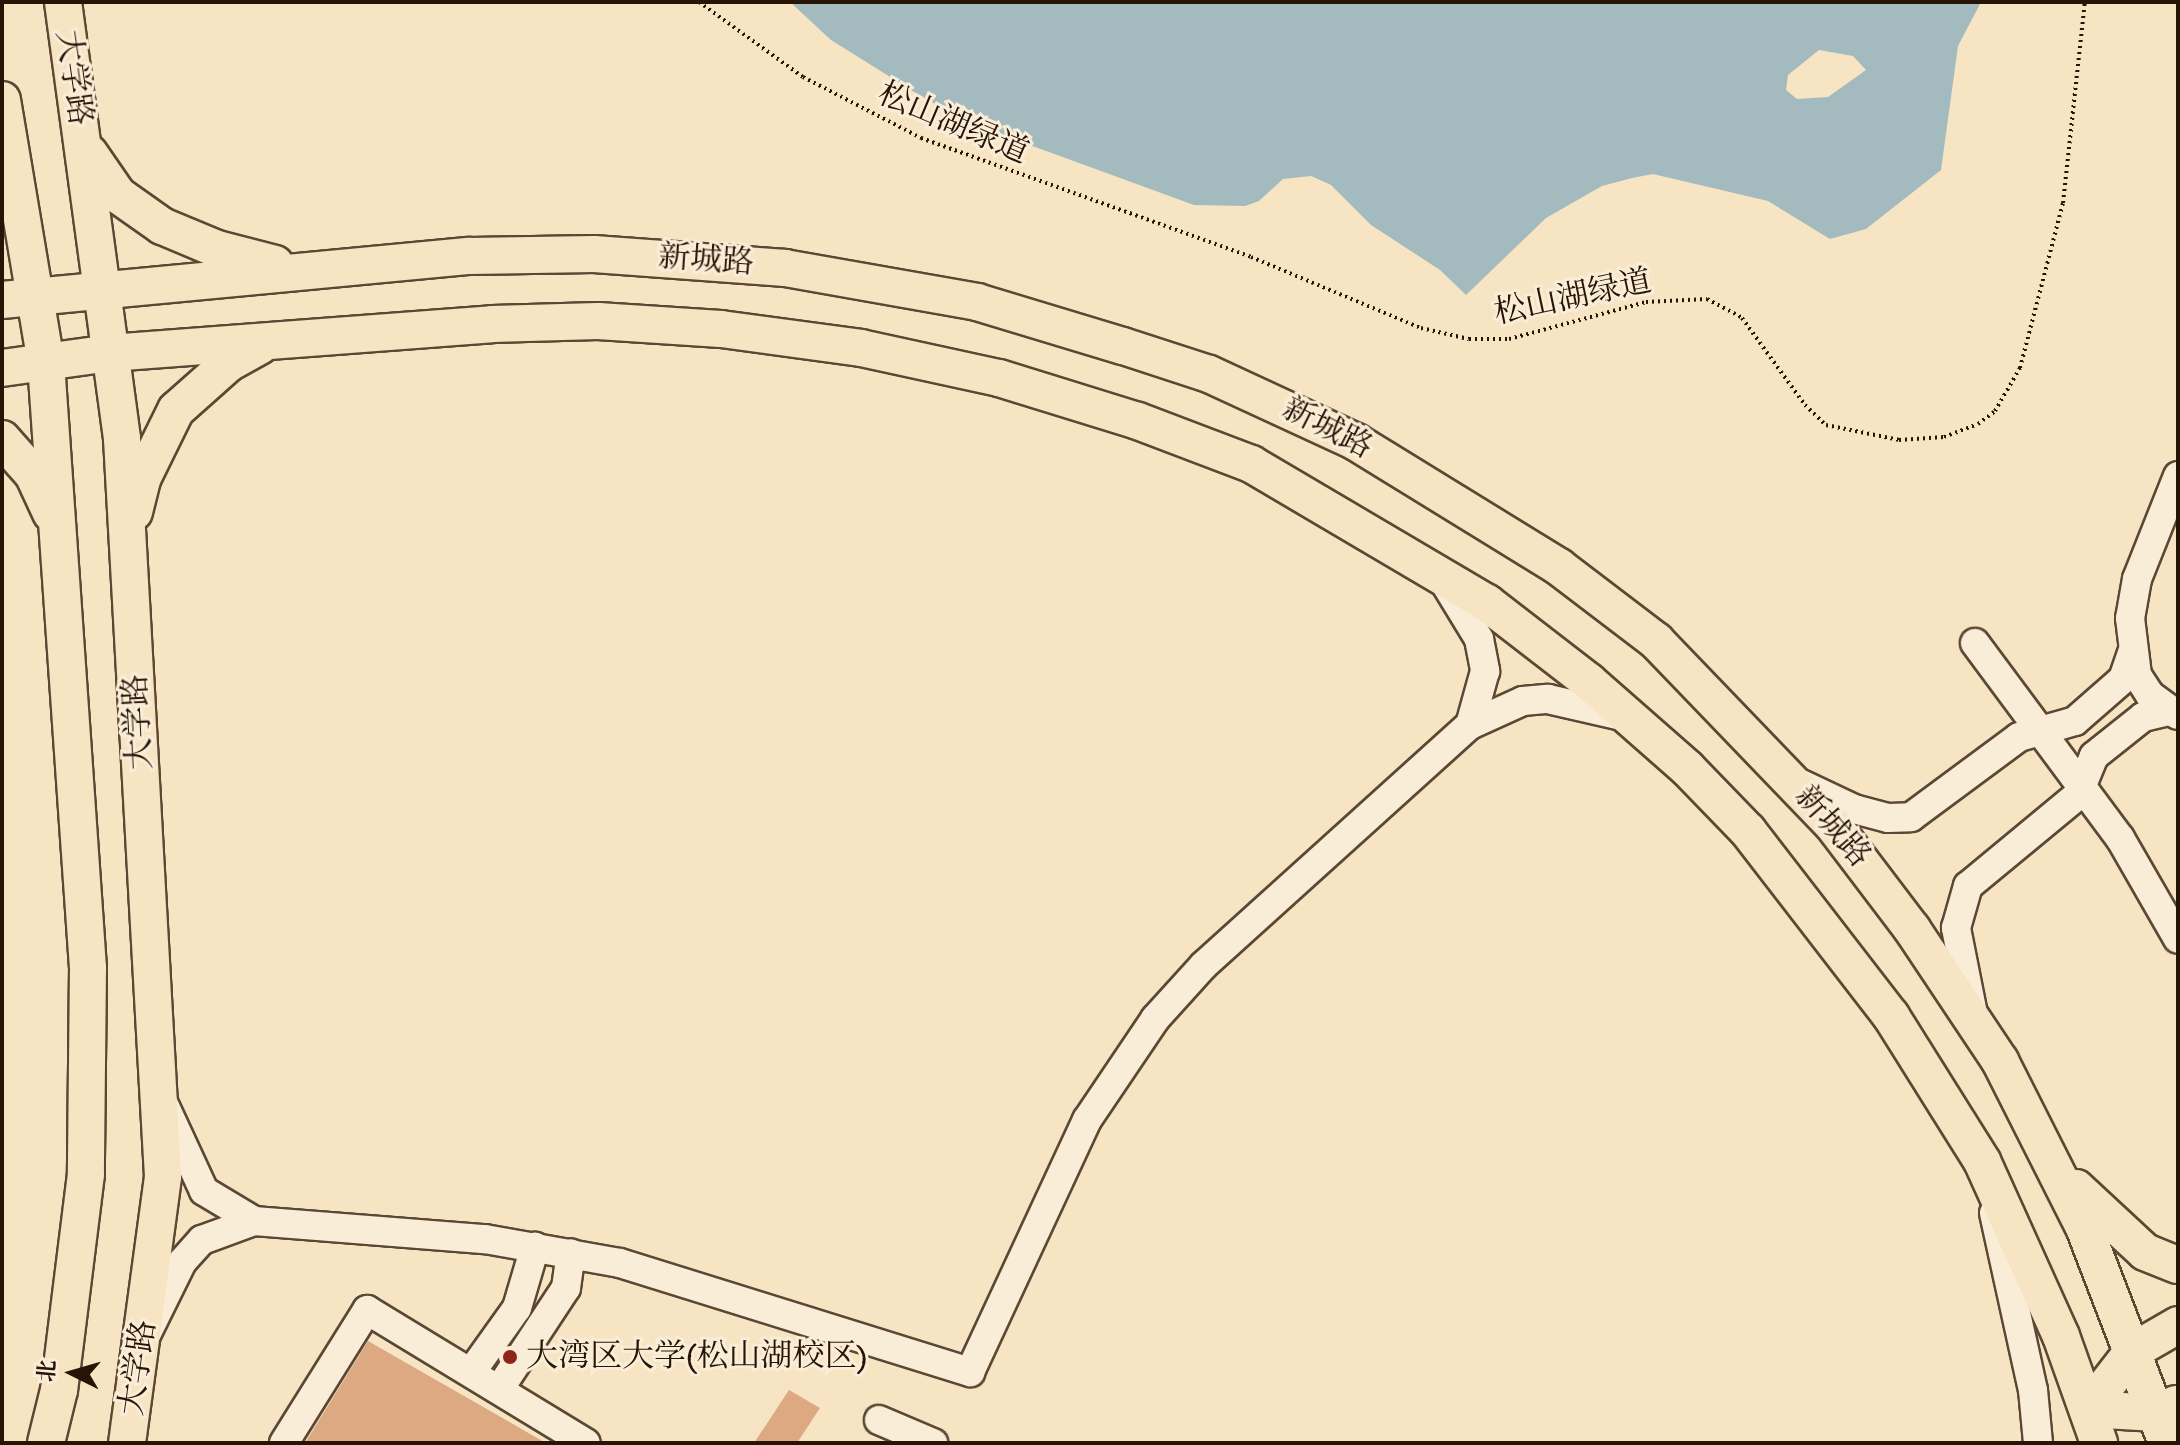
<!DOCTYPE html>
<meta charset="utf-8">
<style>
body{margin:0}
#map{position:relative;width:2180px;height:1445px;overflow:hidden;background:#f7e4c3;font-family:"IM FELL DW Pica","Noto Serif SC",serif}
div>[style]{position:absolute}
.water>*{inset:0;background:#a3bbbf}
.building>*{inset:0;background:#dda982}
.path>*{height:4px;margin-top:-2px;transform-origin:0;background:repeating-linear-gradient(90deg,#271404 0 2px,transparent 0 6px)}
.roads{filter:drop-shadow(2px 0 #5b4834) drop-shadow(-2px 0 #5b4834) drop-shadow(0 2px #5b4834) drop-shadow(0 -2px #5b4834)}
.minor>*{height:28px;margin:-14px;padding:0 14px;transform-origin:14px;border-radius:14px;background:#faedd8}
.major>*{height:36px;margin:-18px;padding:0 18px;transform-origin:18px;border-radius:18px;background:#f7e4c3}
.dots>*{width:22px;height:22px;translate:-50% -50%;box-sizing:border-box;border:4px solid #faedd8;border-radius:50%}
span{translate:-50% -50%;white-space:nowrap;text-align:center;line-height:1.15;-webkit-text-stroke:6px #faedd8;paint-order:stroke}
.street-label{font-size:32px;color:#271404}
.poi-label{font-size:32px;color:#271404}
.left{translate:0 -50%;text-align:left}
.frame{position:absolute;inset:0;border:4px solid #271404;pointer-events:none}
.north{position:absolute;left:32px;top:1333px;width:80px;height:80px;-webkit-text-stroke:6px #faedd8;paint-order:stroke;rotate:275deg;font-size:22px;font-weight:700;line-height:32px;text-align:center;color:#271404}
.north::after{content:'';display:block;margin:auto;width:28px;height:36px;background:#271404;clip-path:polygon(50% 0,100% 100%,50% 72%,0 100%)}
</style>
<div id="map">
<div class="water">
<div style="clip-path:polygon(evenodd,790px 2px,1981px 2px,1958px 46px,1941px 170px,1866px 229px,1830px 239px,1768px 201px,1653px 174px,1632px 178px,1602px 186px,1546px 218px,1466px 295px,1440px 270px,1371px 225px,1331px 185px,1311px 176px,1283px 179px,1259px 201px,1245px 206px,1194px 205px,997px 133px,927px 100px,831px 40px,790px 2px,1819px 50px,1853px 56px,1866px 70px,1828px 97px,1797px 99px,1786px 90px,1788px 75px,1819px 50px)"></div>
</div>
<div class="building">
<div style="clip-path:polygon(368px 1341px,546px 1443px,305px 1443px)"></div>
<div style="clip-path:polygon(789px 1390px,820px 1408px,797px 1443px,754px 1443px)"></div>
</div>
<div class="path">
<div style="left:699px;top:2px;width:128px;rotate:35.8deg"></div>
<div style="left:803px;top:77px;width:133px;rotate:27.3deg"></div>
<div style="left:921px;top:138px;width:351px;rotate:19.8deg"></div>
<div style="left:1251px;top:257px;width:184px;rotate:22.7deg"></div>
<div style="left:1421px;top:328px;width:49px;rotate:12.9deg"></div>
<div style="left:1469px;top:339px;width:40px"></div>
<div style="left:1509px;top:339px;width:142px;rotate:-15.1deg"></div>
<div style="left:1646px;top:302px;width:61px;rotate:-2.8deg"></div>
<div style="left:1707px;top:299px;width:40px;rotate:28deg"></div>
<div style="left:1742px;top:318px;width:107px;rotate:54.1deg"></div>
<div style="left:1805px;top:405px;width:29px;rotate:44deg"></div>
<div style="left:1826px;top:425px;width:75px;rotate:11.6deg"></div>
<div style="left:1899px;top:440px;width:45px;rotate:-3.8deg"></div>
<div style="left:1944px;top:437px;width:36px;rotate:-21deg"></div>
<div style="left:1978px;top:424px;width:21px;rotate:-37deg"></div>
<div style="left:1995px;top:411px;width:50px;rotate:-59.8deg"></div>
<div style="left:2020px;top:368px;width:171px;rotate:-75.4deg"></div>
<div style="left:2063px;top:203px;width:202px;rotate:-83.8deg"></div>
</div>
<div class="roads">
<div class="minor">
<div style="left:2178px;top:476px;width:111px;rotate:111.7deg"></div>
<div style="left:2137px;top:579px;width:40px;rotate:100deg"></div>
<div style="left:2130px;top:618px;width:57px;rotate:83deg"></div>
<div style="left:2137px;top:675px;width:24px;rotate:57deg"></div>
<div style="left:2150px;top:695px;width:34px;rotate:36deg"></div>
<div style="left:1440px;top:575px;width:75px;rotate:58.6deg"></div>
<div style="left:1479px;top:639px;width:33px;rotate:79deg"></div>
<div style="left:1485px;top:671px;width:56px;rotate:105.5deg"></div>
<div style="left:1975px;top:643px;width:243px;rotate:53.4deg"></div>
<div style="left:2120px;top:838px;width:116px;rotate:60.1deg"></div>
<div style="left:1801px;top:784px;width:59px;rotate:25.3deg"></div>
<div style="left:1854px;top:809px;width:35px;rotate:15deg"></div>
<div style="left:1888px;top:818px;width:23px;rotate:-2deg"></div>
<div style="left:1911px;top:817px;width:134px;rotate:-36.5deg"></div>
<div style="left:2019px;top:737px;width:58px;rotate:-15.9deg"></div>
<div style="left:2075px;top:721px;width:64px;rotate:-41.2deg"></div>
<div style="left:2123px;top:679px;width:28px;rotate:-71deg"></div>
<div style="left:1972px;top:1009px;width:83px;rotate:-101.2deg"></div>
<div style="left:1956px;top:928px;width:44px;rotate:-74.1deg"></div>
<div style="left:1968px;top:886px;width:143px;rotate:-39.6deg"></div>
<div style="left:2078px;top:795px;width:42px;rotate:-67.7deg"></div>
<div style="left:2094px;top:756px;width:63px;rotate:-38.5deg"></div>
<div style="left:2143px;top:717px;width:28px;rotate:-13deg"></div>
<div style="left:162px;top:1100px;width:100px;rotate:65.2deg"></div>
<div style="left:204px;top:1191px;width:58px;rotate:31deg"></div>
<div style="left:254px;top:1221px;width:232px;rotate:4.5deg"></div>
<div style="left:485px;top:1239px;width:137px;rotate:10.1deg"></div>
<div style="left:620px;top:1263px;width:367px;rotate:17.3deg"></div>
<div style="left:970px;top:1372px;width:278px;rotate:-65.1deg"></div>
<div style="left:1087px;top:1120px;width:122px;rotate:-56deg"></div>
<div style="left:1155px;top:1019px;width:73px;rotate:-47.8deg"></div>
<div style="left:1204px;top:965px;width:358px;rotate:-42.1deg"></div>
<div style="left:1470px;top:725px;width:58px;rotate:-24.4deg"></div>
<div style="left:1523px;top:701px;width:25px;rotate:-5deg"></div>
<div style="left:1548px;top:699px;width:84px;rotate:13deg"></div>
<div style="left:1994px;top:1213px;width:181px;rotate:77.6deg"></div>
<div style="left:2033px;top:1390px;width:53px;rotate:84.6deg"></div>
<div style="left:144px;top:1339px;width:86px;rotate:-63.7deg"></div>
<div style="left:182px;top:1262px;width:30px;rotate:-48deg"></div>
<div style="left:202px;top:1240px;width:55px;rotate:-20.1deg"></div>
<div style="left:472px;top:1371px;width:77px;rotate:-54.5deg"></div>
<div style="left:517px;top:1308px;width:64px;rotate:-73.6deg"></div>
<div style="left:500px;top:1388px;width:120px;rotate:-56.6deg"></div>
<div style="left:566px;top:1288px;width:35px;rotate:-82deg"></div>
<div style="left:879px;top:1420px;width:59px;rotate:23.1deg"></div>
<div style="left:284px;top:1443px;width:157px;rotate:-58deg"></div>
<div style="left:367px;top:1310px;width:256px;rotate:31.3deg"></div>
</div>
<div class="major">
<div style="left:63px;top:2px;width:441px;rotate:82.3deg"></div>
<div style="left:122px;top:439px;width:739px;rotate:86.82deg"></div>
<div style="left:163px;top:1177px;width:268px;rotate:97.7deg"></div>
<div style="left:2px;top:100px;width:267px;rotate:80.5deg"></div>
<div style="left:46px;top:363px;width:606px;rotate:86.03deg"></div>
<div style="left:88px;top:968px;width:206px;rotate:90.6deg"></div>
<div style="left:86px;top:1174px;width:218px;rotate:97.1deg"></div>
<div style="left:59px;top:1390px;width:55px;rotate:103.8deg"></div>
<div style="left:89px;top:153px;width:51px;rotate:55.4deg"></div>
<div style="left:118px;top:195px;width:54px;rotate:35.2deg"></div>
<div style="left:162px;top:226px;width:60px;rotate:22.7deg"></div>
<div style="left:217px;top:249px;width:60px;rotate:14.5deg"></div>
<div style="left:2px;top:300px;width:470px;rotate:-5.4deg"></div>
<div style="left:470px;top:256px;width:124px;rotate:-0.9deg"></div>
<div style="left:594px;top:254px;width:192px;rotate:4.2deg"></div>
<div style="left:785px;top:268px;width:195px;rotate:10deg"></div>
<div style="left:977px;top:302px;width:152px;rotate:16.8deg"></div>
<div style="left:1123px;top:346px;width:90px;rotate:18deg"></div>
<div style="left:1209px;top:374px;width:162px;rotate:24.8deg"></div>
<div style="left:1356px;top:442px;width:238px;rotate:31.6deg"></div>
<div style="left:1559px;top:567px;width:122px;rotate:37.3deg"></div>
<div style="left:1656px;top:641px;width:255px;rotate:46.1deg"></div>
<div style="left:1833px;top:825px;width:131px;rotate:52.8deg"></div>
<div style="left:1912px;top:929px;width:159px;rotate:56.3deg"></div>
<div style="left:2000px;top:1061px;width:186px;rotate:63.2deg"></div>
<div style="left:2084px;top:1227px;width:231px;rotate:69deg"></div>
<div style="left:2px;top:368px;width:109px;rotate:-7.9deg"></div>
<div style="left:110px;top:353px;width:383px;rotate:-4.3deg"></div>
<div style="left:492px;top:324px;width:106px;rotate:-1.6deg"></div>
<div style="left:598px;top:321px;width:123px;rotate:3.7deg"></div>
<div style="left:721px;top:329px;width:141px;rotate:7.7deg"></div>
<div style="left:861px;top:348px;width:141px;rotate:12.3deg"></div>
<div style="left:999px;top:378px;width:145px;rotate:17.2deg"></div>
<div style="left:1138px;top:421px;width:121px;rotate:20.8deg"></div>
<div style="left:1251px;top:464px;width:274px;rotate:30.5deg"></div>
<div style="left:1487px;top:603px;width:128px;rotate:37.7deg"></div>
<div style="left:1588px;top:681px;width:132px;rotate:41.3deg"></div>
<div style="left:1687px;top:768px;width:88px;rotate:45.9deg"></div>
<div style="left:1748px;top:831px;width:234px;rotate:52.3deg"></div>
<div style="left:1891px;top:1016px;width:171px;rotate:57.9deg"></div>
<div style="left:1982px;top:1161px;width:192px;rotate:65.7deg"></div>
<div style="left:2061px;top:1336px;width:114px;rotate:70.4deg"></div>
<div style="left:2px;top:439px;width:47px;rotate:48.5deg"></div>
<div style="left:33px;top:474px;width:43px;rotate:65.2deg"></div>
<div style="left:134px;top:512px;width:34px;rotate:-76deg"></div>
<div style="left:142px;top:479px;width:77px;rotate:-63.8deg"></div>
<div style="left:176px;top:410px;width:71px;rotate:-41.6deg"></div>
<div style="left:229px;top:363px;width:35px;rotate:-29deg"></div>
<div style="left:2076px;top:1188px;width:94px;rotate:42.8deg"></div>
<div style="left:2145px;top:1252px;width:35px;rotate:22deg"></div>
<div style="left:2088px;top:1409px;width:73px;rotate:-52.2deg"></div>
<div style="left:2133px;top:1351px;width:52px;rotate:-30deg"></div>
<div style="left:2088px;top:1409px;width:68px;rotate:3.4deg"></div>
<div style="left:2156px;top:1413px;width:22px;rotate:-24deg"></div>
</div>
</div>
<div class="dots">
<div style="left:510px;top:1357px;background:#8f2418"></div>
</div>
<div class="street-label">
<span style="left:73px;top:78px;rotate:82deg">大学路</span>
<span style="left:953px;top:124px;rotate:23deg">松山湖绿道</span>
<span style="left:706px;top:261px;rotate:4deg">新城路</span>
<span style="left:1573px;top:298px;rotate:-12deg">松山湖绿道</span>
<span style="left:1327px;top:429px;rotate:27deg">新城路</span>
<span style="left:139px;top:722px;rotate:-93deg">大学路</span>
<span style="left:1832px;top:827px;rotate:49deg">新城路</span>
<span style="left:139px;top:1368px;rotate:-82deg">大学路</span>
</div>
<div class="poi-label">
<span class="left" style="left:526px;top:1357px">大湾区大学(松山湖校区)</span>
</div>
<div class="frame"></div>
<div class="north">北</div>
</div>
